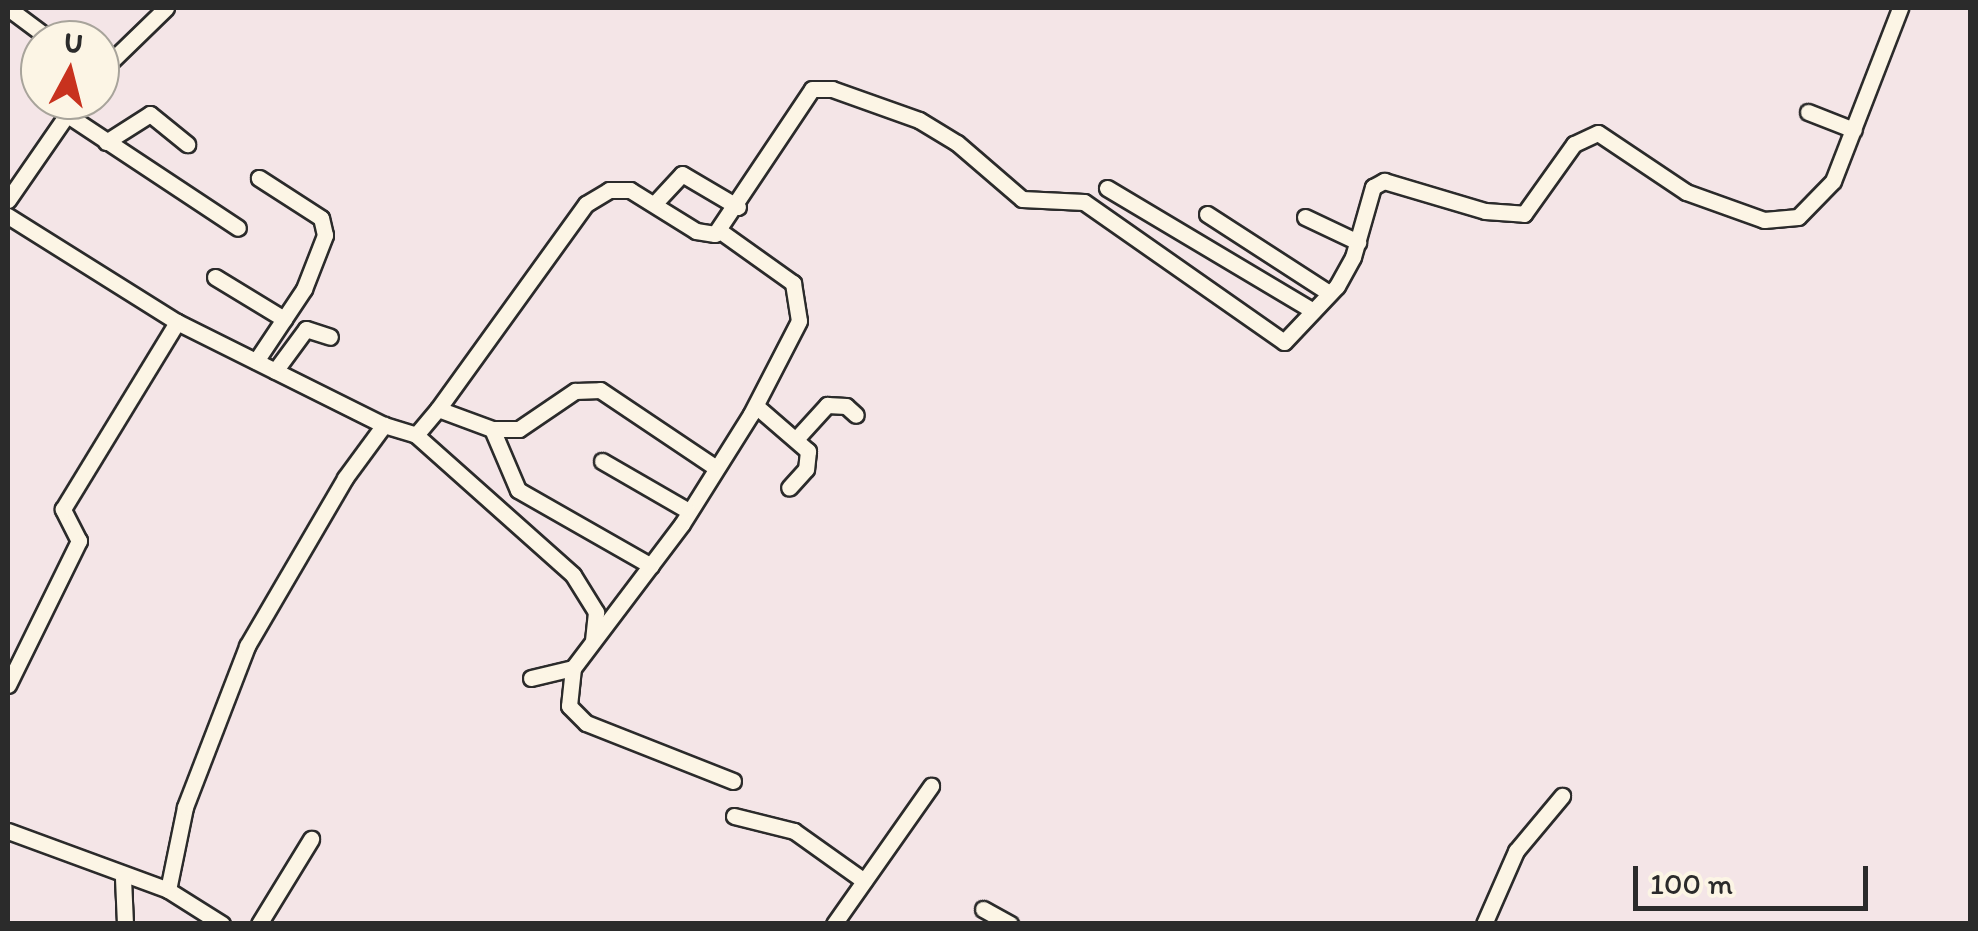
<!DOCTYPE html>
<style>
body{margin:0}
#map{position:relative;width:1978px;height:931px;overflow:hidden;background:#f4e5e7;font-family:Itim,sans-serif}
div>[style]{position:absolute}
.roads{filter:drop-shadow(2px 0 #2b2b2b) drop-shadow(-2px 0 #2b2b2b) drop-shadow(0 2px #2b2b2b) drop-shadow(0 -2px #2b2b2b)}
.minor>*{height:15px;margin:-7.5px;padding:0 7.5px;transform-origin:7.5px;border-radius:7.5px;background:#fcf5e5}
span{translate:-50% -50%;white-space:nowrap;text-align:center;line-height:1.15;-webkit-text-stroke:8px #fcf5e5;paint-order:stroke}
.frame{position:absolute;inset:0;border:10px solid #2b2b2b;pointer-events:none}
.north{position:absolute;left:20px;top:20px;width:100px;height:100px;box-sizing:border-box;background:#fcf5e5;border:2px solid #a8a49b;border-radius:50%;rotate:7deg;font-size:28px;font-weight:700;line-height:40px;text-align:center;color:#2b2b2b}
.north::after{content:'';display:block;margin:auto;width:35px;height:45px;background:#c8321e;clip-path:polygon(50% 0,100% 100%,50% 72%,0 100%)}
.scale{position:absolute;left:1633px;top:866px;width:235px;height:45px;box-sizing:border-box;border:5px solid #2b2b2b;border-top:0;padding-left:12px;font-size:30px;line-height:35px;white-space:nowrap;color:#2b2b2b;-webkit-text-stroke:8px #fcf5e5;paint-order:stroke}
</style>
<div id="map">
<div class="roads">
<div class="minor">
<div style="left:8px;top:8px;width:54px;rotate:36.7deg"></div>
<div style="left:100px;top:72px;width:92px;rotate:-44.1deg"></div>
<div style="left:1808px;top:112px;width:49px;rotate:21.4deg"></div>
<div style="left:66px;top:114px;width:206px;rotate:33.5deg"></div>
<div style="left:106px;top:142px;width:52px;rotate:-32.5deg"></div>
<div style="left:150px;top:114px;width:48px;rotate:39deg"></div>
<div style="left:1107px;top:188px;width:240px;rotate:30.8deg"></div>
<div style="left:8px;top:200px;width:121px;rotate:-55.4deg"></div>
<div style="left:656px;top:202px;width:38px;rotate:-47deg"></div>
<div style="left:682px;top:174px;width:65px;rotate:30.5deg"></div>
<div style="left:1207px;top:214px;width:145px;rotate:32.9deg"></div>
<div style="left:8px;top:216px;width:199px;rotate:32.1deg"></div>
<div style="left:177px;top:322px;width:231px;rotate:26.5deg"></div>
<div style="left:384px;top:425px;width:34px;rotate:17deg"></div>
<div style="left:416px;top:435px;width:34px;rotate:-50deg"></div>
<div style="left:438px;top:409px;width:58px;rotate:20.3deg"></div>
<div style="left:492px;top:429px;width:66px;rotate:66.9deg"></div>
<div style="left:518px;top:490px;width:153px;rotate:29.7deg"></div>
<div style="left:1305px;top:217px;width:59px;rotate:25.3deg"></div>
<div style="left:720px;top:231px;width:90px;rotate:35.5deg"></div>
<div style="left:793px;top:283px;width:38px;rotate:81deg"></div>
<div style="left:799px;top:321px;width:105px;rotate:117.3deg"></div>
<div style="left:751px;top:414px;width:130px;rotate:122.1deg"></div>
<div style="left:682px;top:524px;width:181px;rotate:127.1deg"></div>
<div style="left:573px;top:668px;width:38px;rotate:96deg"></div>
<div style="left:569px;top:706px;width:24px;rotate:45deg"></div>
<div style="left:586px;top:723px;width:158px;rotate:21.5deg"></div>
<div style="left:215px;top:277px;width:81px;rotate:31.3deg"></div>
<div style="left:256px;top:361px;width:87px;rotate:-56.3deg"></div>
<div style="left:304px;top:289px;width:58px;rotate:-68.7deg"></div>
<div style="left:325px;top:235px;width:17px;rotate:-103deg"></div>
<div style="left:321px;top:218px;width:74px;rotate:-147.2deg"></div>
<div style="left:275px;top:371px;width:52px;rotate:-53.6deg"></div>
<div style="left:306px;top:329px;width:25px;rotate:18deg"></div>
<div style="left:756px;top:406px;width:69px;rotate:40.9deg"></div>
<div style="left:808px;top:451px;width:18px;rotate:96deg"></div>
<div style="left:806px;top:469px;width:25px;rotate:132deg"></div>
<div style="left:438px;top:409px;width:253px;rotate:-54.2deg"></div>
<div style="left:586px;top:204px;width:27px;rotate:-31deg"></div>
<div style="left:609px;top:190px;width:21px"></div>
<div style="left:630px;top:190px;width:78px;rotate:31.8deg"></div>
<div style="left:696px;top:231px;width:19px;rotate:9deg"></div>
<div style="left:715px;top:234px;width:174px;rotate:-56.2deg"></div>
<div style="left:812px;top:89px;width:20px"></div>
<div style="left:832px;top:89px;width:92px;rotate:19.6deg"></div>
<div style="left:919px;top:120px;width:44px;rotate:31.2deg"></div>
<div style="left:957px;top:143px;width:86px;rotate:40.7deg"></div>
<div style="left:1022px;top:199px;width:62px;rotate:2.8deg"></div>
<div style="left:1084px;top:202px;width:244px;rotate:35deg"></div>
<div style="left:1284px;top:342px;width:77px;rotate:-46.6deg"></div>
<div style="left:1337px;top:286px;width:33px;rotate:-61deg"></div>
<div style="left:1353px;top:257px;width:73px;rotate:-74.1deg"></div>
<div style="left:1373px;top:187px;width:13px;rotate:-29deg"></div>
<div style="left:1384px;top:181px;width:105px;rotate:16.5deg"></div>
<div style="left:1485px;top:211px;width:39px;rotate:4deg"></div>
<div style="left:1524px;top:214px;width:86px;rotate:-54.5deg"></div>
<div style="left:1574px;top:144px;width:26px;rotate:-25deg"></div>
<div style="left:1598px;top:133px;width:106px;rotate:33.8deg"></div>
<div style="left:1686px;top:192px;width:83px;rotate:19.7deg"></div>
<div style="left:1764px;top:220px;width:34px;rotate:-5deg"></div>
<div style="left:1798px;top:217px;width:50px;rotate:-45.8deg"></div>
<div style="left:1833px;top:181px;width:186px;rotate:-68.8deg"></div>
<div style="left:492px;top:429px;width:27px"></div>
<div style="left:519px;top:429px;width:68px;rotate:-34.2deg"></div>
<div style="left:575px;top:391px;width:25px;rotate:-2deg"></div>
<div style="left:600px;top:390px;width:140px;rotate:33.9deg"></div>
<div style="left:416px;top:435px;width:210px;rotate:41.7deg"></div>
<div style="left:573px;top:575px;width:44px;rotate:58.1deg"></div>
<div style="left:596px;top:612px;width:28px;rotate:96deg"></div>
<div style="left:797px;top:438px;width:45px;rotate:-47.7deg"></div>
<div style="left:827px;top:405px;width:19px;rotate:3deg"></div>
<div style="left:846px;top:406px;width:13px;rotate:42deg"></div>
<div style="left:602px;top:461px;width:98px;rotate:30deg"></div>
<div style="left:531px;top:678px;width:43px;rotate:-13.4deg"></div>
<div style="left:8px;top:685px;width:161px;rotate:-63.8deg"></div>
<div style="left:79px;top:541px;width:36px;rotate:-117deg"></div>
<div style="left:63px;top:509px;width:219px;rotate:-58.6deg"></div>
<div style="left:734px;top:816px;width:62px;rotate:14deg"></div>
<div style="left:794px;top:831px;width:86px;rotate:35.5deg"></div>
<div style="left:8px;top:831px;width:171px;rotate:20.2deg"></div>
<div style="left:168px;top:890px;width:64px;rotate:32.2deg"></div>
<div style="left:123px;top:878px;width:46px;rotate:87.5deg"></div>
<div style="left:168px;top:890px;width:85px;rotate:-78.4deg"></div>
<div style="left:185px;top:807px;width:173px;rotate:-68.9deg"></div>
<div style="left:247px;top:646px;width:194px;rotate:-59.7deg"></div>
<div style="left:345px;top:478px;width:66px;rotate:-53.7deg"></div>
<div style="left:983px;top:909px;width:31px;rotate:29deg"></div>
<div style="left:259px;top:924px;width:100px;rotate:-58.5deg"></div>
<div style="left:834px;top:924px;width:169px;rotate:-54.9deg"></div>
<div style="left:1484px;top:924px;width:80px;rotate:-66.3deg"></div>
<div style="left:1516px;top:851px;width:72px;rotate:-50.1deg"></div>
</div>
</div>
<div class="frame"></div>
<div class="north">U</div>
<div class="scale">100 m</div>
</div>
